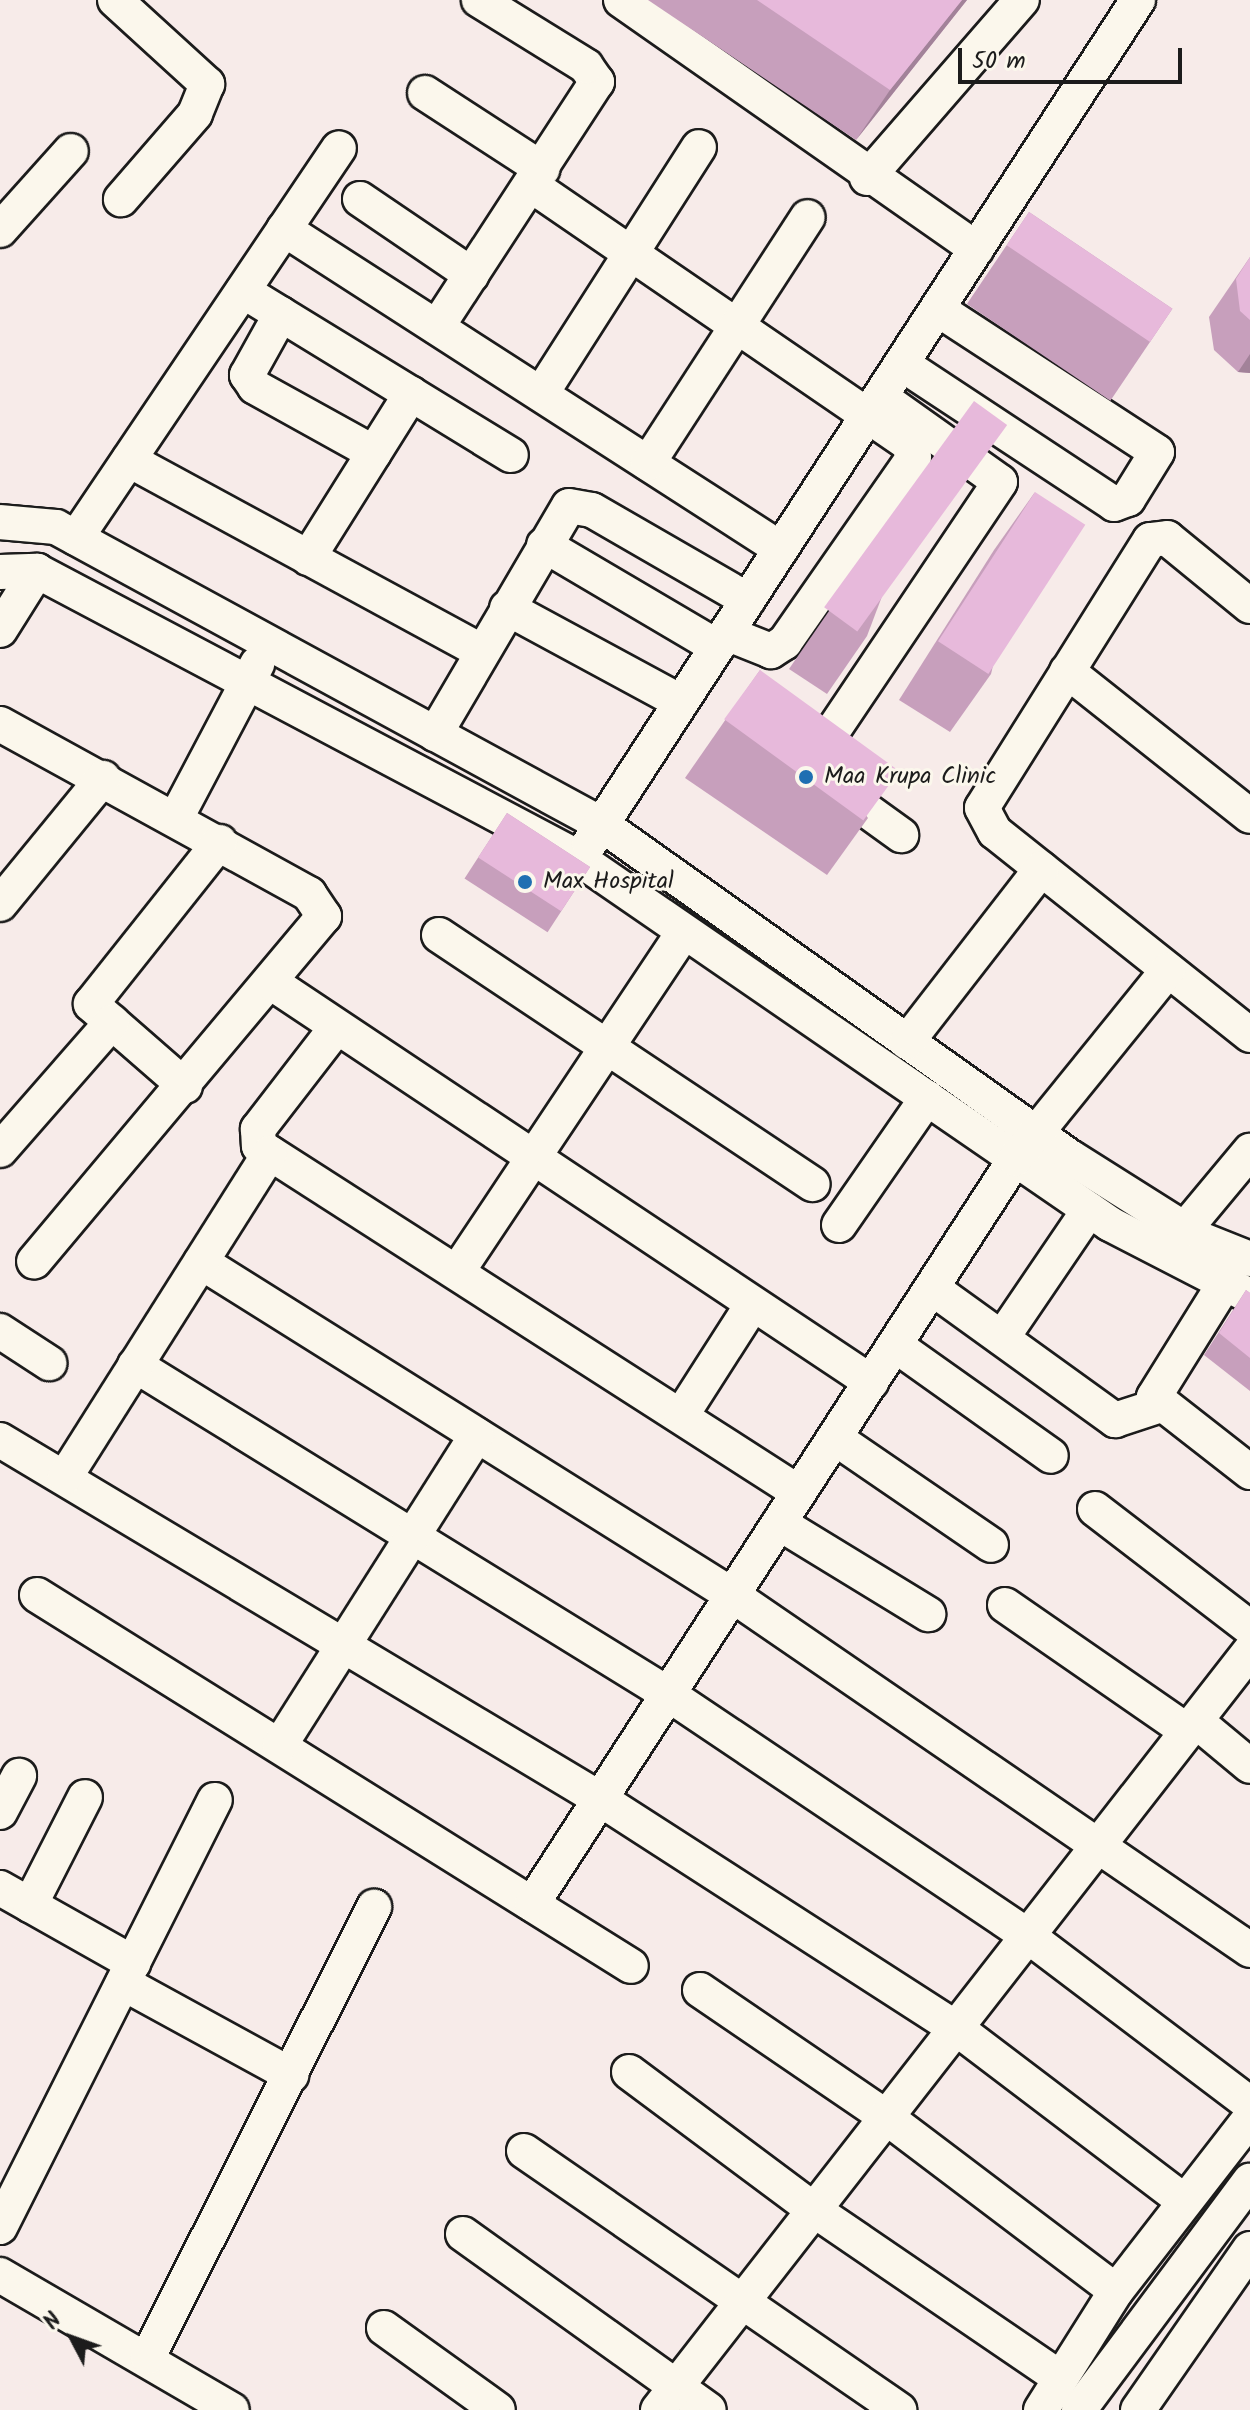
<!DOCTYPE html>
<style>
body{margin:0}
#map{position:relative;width:1250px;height:2410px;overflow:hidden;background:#f7ebe9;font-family:Kalam,sans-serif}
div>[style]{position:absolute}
.roads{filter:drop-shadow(2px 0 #1c1c1c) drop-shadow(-2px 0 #1c1c1c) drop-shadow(0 2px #1c1c1c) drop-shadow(0 -2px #1c1c1c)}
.minor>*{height:34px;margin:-17px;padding:0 17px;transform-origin:17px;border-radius:17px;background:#fbf7ec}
.wall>*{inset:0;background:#c79fbc;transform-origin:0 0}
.shaded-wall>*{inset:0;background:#a28299}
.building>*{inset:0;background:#e7b9db;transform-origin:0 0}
.dots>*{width:22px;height:22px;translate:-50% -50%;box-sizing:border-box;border:4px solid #fbf7ec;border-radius:50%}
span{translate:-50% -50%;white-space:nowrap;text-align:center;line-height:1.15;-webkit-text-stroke:6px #fbf7ec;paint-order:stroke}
.poi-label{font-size:24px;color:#1c1c1c}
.left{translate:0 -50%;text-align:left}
.north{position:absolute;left:32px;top:2298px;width:80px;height:80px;-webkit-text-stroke:6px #fbf7ec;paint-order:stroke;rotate:311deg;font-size:22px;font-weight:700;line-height:32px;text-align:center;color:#1c1c1c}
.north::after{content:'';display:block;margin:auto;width:28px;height:36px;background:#1c1c1c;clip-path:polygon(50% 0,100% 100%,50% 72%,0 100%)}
.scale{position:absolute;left:958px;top:48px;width:224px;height:36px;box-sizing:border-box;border:4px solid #1c1c1c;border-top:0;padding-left:10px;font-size:24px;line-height:28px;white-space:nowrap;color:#1c1c1c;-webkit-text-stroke:6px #fbf7ec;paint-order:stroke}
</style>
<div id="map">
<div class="roads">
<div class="minor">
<div style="left:115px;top:0;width:125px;rotate:42.4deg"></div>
<div style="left:207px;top:84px;width:32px;rotate:112deg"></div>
<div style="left:195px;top:114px;width:113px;rotate:131deg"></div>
<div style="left:621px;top:0;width:434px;rotate:35deg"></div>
<div style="left:425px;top:93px;width:140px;rotate:33deg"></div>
<div style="left:867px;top:178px;width:236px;rotate:-49deg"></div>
<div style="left:531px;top:185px;width:457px;rotate:34.4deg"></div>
<div style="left:908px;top:443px;width:15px;rotate:67deg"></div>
<div style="left:914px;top:457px;width:226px;rotate:124.9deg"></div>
<div style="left:785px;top:642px;width:17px;rotate:147deg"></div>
<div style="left:771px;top:651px;width:48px;rotate:-158.2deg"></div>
<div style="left:360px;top:199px;width:135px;rotate:34.2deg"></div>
<div style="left:284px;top:229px;width:591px;rotate:32.78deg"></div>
<div style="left:0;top:230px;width:106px;rotate:-48.1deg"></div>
<div style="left:243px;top:291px;width:314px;rotate:31.5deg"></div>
<div style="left:281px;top:314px;width:70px;rotate:119.1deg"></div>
<div style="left:247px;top:375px;width:14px;rotate:56deg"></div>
<div style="left:255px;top:387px;width:136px;rotate:29deg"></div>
<div style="left:437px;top:327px;width:293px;rotate:-56.9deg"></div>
<div style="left:597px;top:82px;width:19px;rotate:-125deg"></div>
<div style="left:586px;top:66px;width:126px;rotate:-148.3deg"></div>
<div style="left:902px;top:364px;width:254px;rotate:33.4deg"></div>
<div style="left:1114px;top:504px;width:15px;rotate:-20deg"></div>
<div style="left:1128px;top:499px;width:55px;rotate:-58.3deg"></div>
<div style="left:1157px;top:452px;width:262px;rotate:-146.9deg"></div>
<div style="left:541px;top:394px;width:293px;rotate:-57.4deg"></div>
<div style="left:889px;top:403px;width:136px;rotate:35.4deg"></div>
<div style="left:1000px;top:482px;width:344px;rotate:123.9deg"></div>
<div style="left:808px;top:768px;width:115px;rotate:35.8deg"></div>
<div style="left:129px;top:460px;width:400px;rotate:28.5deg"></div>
<div style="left:648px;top:463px;width:293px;rotate:-57deg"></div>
<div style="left:0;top:522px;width:56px;rotate:5.1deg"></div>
<div style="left:56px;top:527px;width:621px;rotate:28.59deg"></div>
<div style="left:601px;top:824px;width:575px;rotate:35.38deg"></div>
<div style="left:1070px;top:1157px;width:154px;rotate:32.2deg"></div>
<div style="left:1200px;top:1239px;width:54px;rotate:21.8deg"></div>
<div style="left:76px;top:538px;width:470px;rotate:-56deg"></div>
<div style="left:544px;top:545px;width:201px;rotate:30.5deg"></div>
<div style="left:308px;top:558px;width:194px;rotate:-57.9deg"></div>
<div style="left:0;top:572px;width:37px;rotate:-2deg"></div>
<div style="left:37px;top:571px;width:609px;rotate:27.91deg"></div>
<div style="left:575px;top:856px;width:649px;rotate:34.52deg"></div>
<div style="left:1110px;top:1224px;width:157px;rotate:27.2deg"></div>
<div style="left:1250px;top:606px;width:107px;rotate:-140.7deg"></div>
<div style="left:1167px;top:538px;width:17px;rotate:173deg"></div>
<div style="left:1150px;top:540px;width:316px;rotate:122.1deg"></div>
<div style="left:982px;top:808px;width:27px;rotate:62deg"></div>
<div style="left:995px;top:832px;width:326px;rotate:38.5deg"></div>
<div style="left:507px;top:608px;width:198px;rotate:28.4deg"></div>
<div style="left:0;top:630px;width:70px;rotate:-57.9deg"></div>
<div style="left:1067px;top:671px;width:233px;rotate:38.4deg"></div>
<div style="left:0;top:724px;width:353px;rotate:28.8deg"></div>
<div style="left:309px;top:894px;width:27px;rotate:56deg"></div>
<div style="left:324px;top:916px;width:451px;rotate:130deg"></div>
<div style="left:435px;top:734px;width:264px;rotate:-59.6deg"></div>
<div style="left:569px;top:506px;width:23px;rotate:10deg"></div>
<div style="left:592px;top:510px;width:180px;rotate:30deg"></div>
<div style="left:177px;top:816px;width:172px;rotate:-62.2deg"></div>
<div style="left:589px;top:844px;width:1007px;rotate:-56.96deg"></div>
<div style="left:0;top:904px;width:163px;rotate:-50.7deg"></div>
<div style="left:439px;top:935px;width:449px;rotate:33.7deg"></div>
<div style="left:272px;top:983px;width:720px;rotate:33.67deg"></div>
<div style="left:336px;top:1028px;width:128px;rotate:127.7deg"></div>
<div style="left:258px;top:1129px;width:17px;rotate:87deg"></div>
<div style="left:259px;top:1146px;width:640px;rotate:32.7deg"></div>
<div style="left:907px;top:1042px;width:219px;rotate:-52.2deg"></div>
<div style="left:185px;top:1086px;width:125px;rotate:-138.9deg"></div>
<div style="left:91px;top:1004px;width:207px;rotate:-51.5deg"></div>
<div style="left:0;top:1150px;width:170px;rotate:-48.8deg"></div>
<div style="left:839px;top:1225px;width:155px;rotate:-55.3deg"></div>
<div style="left:1185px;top:1229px;width:102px;rotate:-50.2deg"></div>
<div style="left:201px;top:1262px;width:627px;rotate:32.09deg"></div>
<div style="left:732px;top:1595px;width:628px;rotate:34.42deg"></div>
<div style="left:457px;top:1272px;width:409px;rotate:-56.3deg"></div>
<div style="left:1223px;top:1286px;width:131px;rotate:121.9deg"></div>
<div style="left:1154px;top:1397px;width:122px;rotate:38deg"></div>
<div style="left:932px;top:1288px;width:226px;rotate:35.8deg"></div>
<div style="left:1115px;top:1420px;width:48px;rotate:-18.1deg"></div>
<div style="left:0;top:1331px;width:59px;rotate:33.1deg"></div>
<div style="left:1002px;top:1338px;width:155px;rotate:-55.8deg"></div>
<div style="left:895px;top:1345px;width:191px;rotate:35.4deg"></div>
<div style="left:135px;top:1365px;width:626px;rotate:31.69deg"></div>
<div style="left:668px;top:1694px;width:434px;rotate:33.9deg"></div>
<div style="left:1028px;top:1936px;width:278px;rotate:37.1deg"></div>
<div style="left:681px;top:1416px;width:132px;rotate:-57.4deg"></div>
<div style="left:835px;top:1438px;width:189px;rotate:34.4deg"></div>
<div style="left:0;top:1440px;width:699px;rotate:30.89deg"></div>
<div style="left:600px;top:1799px;width:423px;rotate:32.8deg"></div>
<div style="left:956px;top:2028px;width:285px;rotate:37.2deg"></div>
<div style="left:65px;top:1477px;width:383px;rotate:-57.7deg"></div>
<div style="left:1095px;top:1509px;width:195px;rotate:37.5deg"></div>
<div style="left:779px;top:1523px;width:175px;rotate:31.4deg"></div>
<div style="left:37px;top:1595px;width:700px;rotate:31.99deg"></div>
<div style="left:1005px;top:1605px;width:221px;rotate:34.7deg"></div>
<div style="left:1196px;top:1721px;width:70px;rotate:39.8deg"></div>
<div style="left:280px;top:1745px;width:367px;rotate:-57.6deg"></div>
<div style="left:0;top:1812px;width:41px;rotate:-62.2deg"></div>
<div style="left:0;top:1888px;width:153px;rotate:29.4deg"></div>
<div style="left:532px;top:1904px;width:888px;rotate:-57.04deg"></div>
<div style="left:1015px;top:1159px;width:243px;rotate:-51deg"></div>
<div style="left:30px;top:1905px;width:121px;rotate:-63deg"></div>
<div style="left:123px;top:1983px;width:192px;rotate:28.7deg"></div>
<div style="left:700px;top:1990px;width:225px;rotate:34.3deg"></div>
<div style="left:886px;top:2117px;width:288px;rotate:37.1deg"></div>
<div style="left:629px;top:2072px;width:231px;rotate:36.7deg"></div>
<div style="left:814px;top:2210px;width:298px;rotate:34.3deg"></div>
<div style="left:524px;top:2151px;width:456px;rotate:34.6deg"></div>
<div style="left:0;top:2227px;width:478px;rotate:-63.3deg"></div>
<div style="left:463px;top:2234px;width:302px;rotate:35.6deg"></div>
<div style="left:0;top:2275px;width:268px;rotate:30.2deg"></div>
<div style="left:384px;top:2328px;width:140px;rotate:35.7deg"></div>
<div style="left:148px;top:2357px;width:504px;rotate:-63.33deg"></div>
<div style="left:658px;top:2410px;width:963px;rotate:-52.05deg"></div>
<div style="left:1041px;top:2410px;width:141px;rotate:-57.8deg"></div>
<div style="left:1116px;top:2291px;width:219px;rotate:-52.2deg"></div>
<div style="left:1079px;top:2410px;width:286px;rotate:-53.3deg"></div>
<div style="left:1138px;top:2410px;width:196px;rotate:-55.2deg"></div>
</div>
</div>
<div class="wall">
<div style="clip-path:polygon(648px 0,967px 0,856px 140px)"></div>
<div style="left:1029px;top:212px;width:173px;height:111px;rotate:34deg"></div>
<div style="clip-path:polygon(1250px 257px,1250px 373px,1238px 372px,1214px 350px,1209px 317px)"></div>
<div style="clip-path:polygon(934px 459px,867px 636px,827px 694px,789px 669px)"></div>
<div style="clip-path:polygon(1035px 492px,991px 674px,950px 732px,899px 700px,994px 550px)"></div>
<div style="clip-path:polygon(760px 670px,868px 818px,827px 875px,685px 778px)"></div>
<div style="left:507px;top:813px;width:99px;height:78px;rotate:33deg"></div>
<div style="clip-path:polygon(1246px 1290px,1250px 1293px,1250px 1391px,1204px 1355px)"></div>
</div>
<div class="shaded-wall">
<div style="clip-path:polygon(962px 0,967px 0,856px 140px,890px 90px)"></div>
<div style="clip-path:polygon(1250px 354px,1250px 373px,1238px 372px)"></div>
</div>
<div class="building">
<div style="clip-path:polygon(757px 0,962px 0,890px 90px)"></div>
<div style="left:1029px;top:212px;width:173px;height:40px;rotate:34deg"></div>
<div style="clip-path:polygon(1250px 257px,1250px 320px,1240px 311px,1236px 279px)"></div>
<div style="left:974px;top:401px;width:41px;height:255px;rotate:36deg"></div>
<div style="left:1035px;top:492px;width:60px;height:178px;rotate:33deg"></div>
<div style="left:760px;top:670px;width:172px;height:61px;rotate:36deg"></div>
<div style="left:507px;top:813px;width:99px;height:53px;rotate:33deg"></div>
<div style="clip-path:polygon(1246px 1290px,1250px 1293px,1250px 1358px,1219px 1333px)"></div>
</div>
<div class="dots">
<div style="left:806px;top:777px;background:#1f6fb2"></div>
<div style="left:525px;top:882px;background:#1f6fb2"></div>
</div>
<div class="poi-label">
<span class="left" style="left:824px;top:777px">Maa Krupa Clinic</span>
<span class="left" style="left:543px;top:882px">Max Hospital</span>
</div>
<div class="north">N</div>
<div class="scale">50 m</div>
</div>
